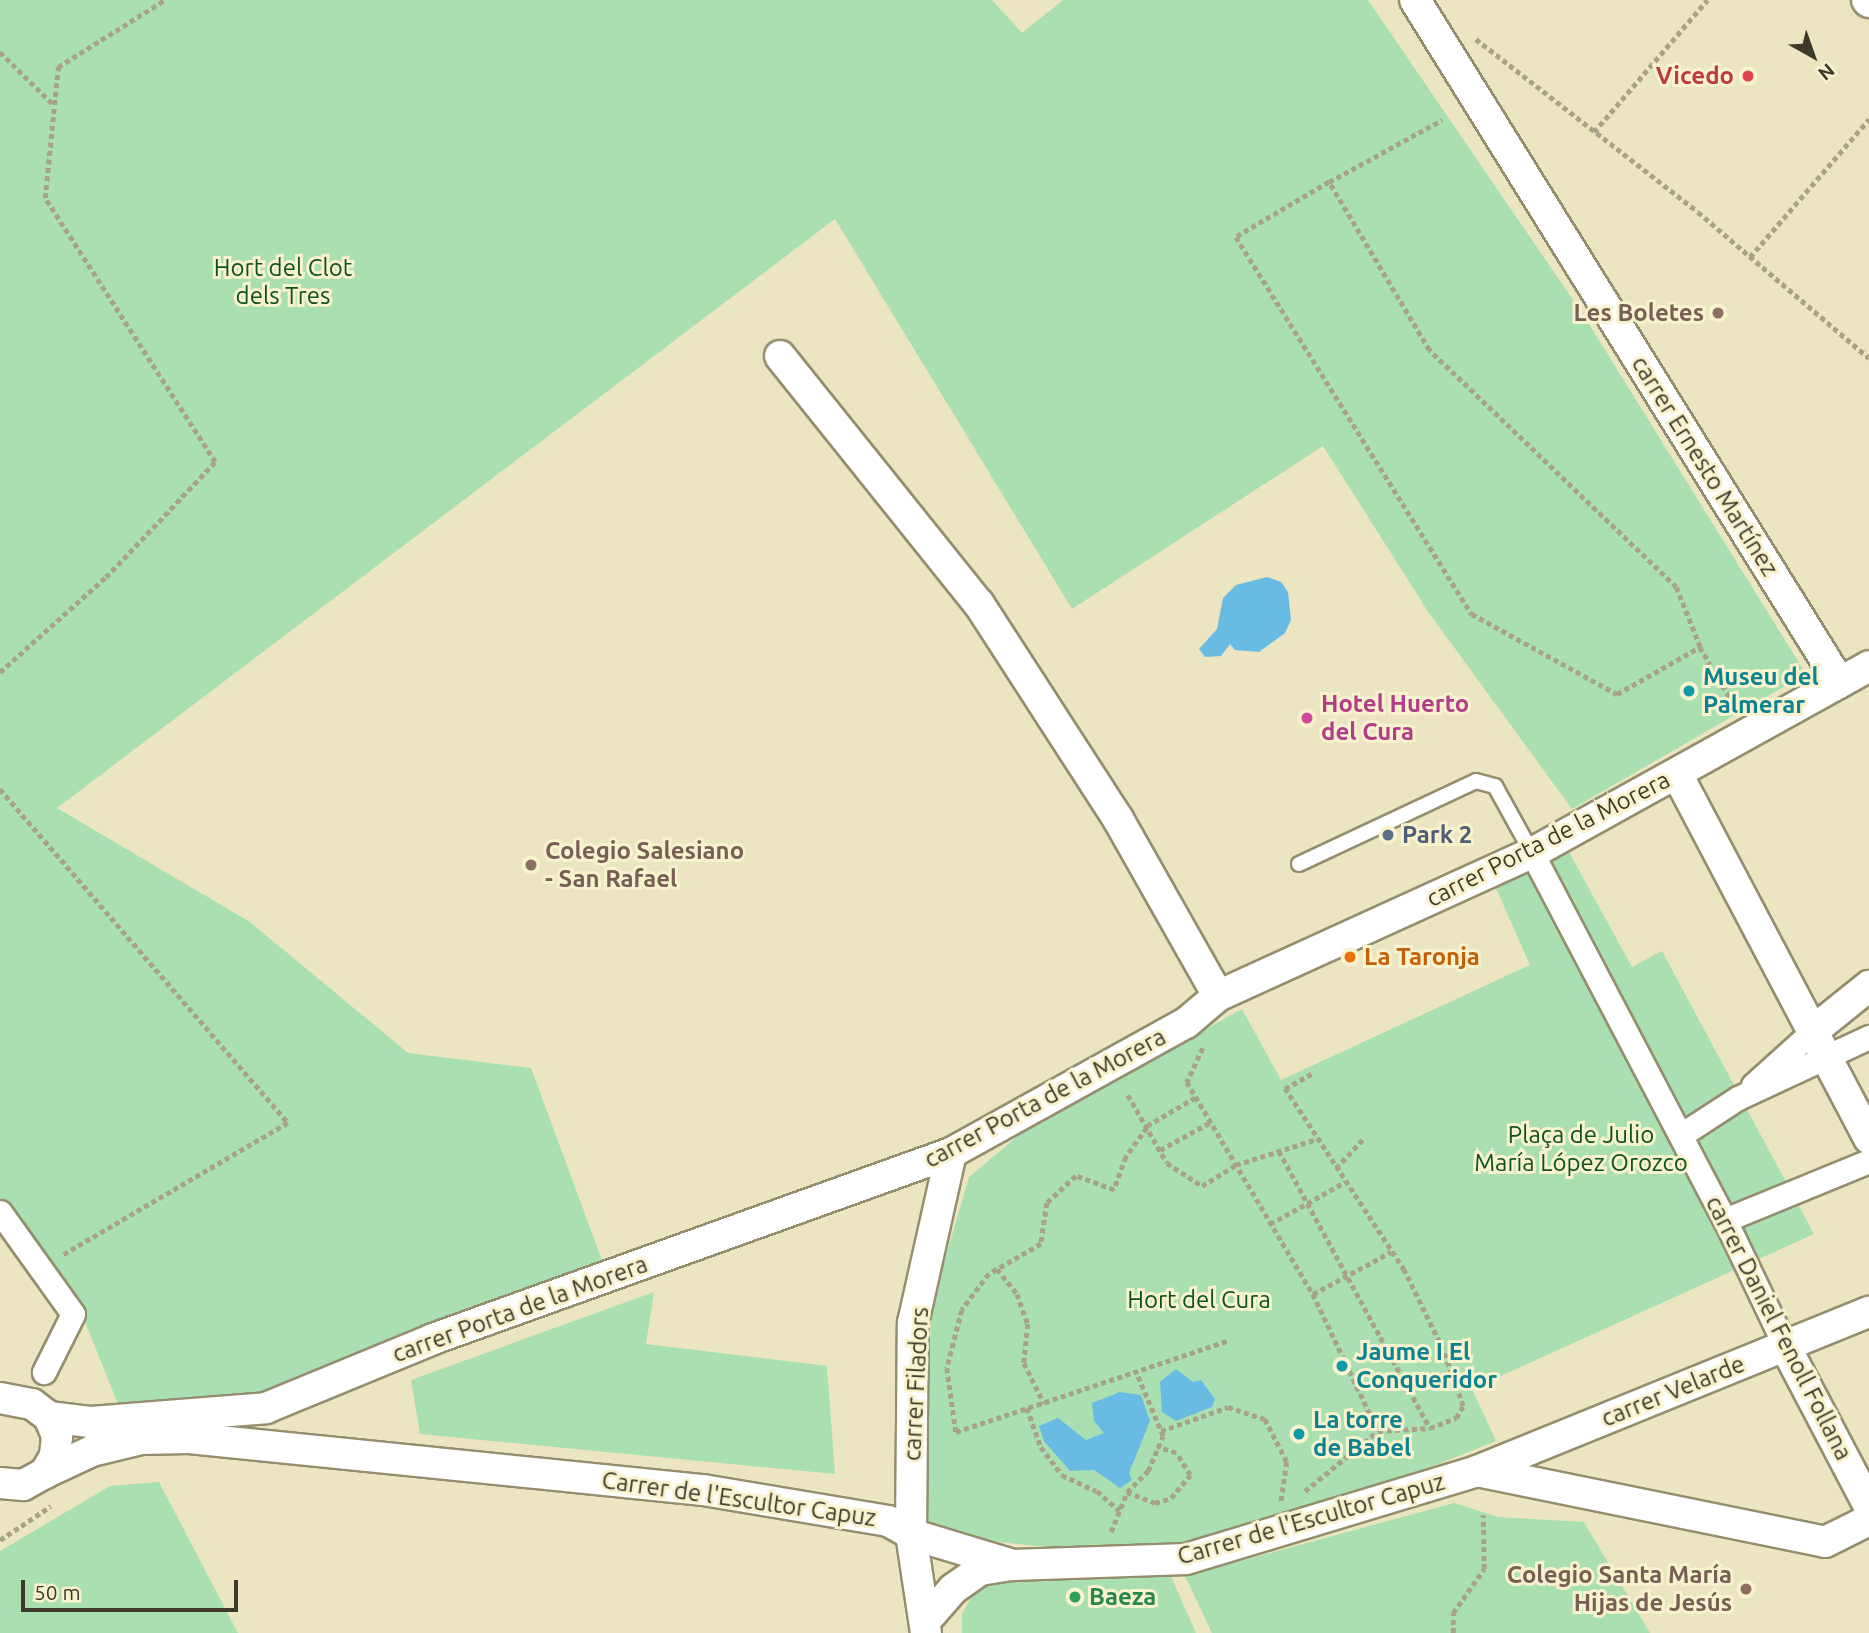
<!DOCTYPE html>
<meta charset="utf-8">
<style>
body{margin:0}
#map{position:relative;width:1869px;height:1633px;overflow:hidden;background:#ece5c2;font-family:Ubuntu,sans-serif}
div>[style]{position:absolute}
.green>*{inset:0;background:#aae0b1}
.water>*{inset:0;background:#68bbe3}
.path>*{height:4.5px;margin-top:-2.25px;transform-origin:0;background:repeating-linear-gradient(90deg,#a8a388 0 5px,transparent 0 8.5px)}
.roads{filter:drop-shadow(2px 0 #948e6e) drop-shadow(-2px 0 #948e6e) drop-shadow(0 2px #948e6e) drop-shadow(0 -2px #948e6e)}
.service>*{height:14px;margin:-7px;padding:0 7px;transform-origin:7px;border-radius:7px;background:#fff}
.pedestrian>*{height:23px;margin:-11.5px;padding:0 11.5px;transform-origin:11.5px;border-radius:11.5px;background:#fff}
.minor>*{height:30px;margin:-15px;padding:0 15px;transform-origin:15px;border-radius:15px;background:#fff}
.dots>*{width:19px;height:19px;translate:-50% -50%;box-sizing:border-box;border:4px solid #f9f2cf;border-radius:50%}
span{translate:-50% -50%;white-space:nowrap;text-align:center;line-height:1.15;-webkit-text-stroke:6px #f9f2cf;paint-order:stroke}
.health-label{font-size:24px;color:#be3a42;font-weight:700}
.right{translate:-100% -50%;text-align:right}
.park-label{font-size:24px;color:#0d5222}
.education-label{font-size:24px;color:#785e54;font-weight:700}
.left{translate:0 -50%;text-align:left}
.street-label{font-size:24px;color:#3d3a2c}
.culture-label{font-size:24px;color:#0d838f;font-weight:700}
.hotel-label{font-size:24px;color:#b23c85;font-weight:700}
.service-label{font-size:24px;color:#4e5e75;font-weight:700}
.food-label{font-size:24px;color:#c56008;font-weight:700}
.leisure-label{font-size:24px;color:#27864d;font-weight:700}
.north{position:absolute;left:1778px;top:21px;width:70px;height:70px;-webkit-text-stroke:5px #f9f2cf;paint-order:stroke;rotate:140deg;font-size:19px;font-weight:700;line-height:28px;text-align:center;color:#3d3a2c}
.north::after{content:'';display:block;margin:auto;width:24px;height:32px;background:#3d3a2c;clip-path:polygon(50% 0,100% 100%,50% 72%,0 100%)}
.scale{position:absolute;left:21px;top:1580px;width:217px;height:32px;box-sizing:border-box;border:4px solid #3d3a2c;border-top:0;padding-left:9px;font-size:21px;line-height:24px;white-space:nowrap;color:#3d3a2c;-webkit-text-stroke:5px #f9f2cf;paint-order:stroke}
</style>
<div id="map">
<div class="green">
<div style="clip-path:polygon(0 0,992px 0,1022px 33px,1063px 0,1368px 0,1584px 316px,1806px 674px,1572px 809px,1429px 613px,1323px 446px,1072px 609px,835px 219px,57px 808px,250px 922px,408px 1053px,531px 1068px,603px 1263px,316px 1398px,118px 1404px,83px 1317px,0 1205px)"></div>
<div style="clip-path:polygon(1569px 852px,1632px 967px,1662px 951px,1814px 1234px,1472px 1389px,1496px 1441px,1338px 1504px,1182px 1546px,1090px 1552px,991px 1541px,927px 1523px,921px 1449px,933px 1300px,969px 1177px,1026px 1129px,1242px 1009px,1281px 1080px,1530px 965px,1495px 886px)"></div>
<div style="clip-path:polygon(654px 1292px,646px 1344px,827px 1366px,835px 1474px,420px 1434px,411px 1380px)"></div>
<div style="clip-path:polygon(159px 1482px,238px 1633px,0 1633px,0 1551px,110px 1486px)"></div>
<div style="clip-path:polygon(1454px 1503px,1498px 1517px,1584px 1522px,1650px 1633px,1212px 1633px,1185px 1576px)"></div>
<div style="clip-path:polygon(1169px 1572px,1196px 1633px,962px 1633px,962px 1614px,981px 1580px)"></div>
</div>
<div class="water">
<div style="clip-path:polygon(1267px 577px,1281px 582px,1288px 592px,1291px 620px,1285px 633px,1259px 652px,1235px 650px,1230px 644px,1221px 656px,1205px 657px,1199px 649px,1217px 629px,1223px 598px,1236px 585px)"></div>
<div style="clip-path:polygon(1176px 1369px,1193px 1382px,1201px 1380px,1215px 1399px,1212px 1407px,1176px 1421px,1162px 1412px,1160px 1382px)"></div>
<div style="clip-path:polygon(1120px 1392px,1141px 1395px,1150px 1421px,1129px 1473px,1132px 1480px,1120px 1488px,1094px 1470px,1070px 1471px,1044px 1441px,1039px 1426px,1058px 1418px,1086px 1440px,1104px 1433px,1094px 1421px,1092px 1403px)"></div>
</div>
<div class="path">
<div style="left:1476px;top:39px;width:281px;rotate:37.9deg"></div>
<div style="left:1698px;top:212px;width:225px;rotate:40.5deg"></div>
<div style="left:0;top:52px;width:76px;rotate:44.5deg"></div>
<div style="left:1594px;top:132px;width:174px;rotate:-49.4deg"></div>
<div style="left:1329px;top:182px;width:129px;rotate:-28.8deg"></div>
<div style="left:1750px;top:257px;width:182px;rotate:-49.2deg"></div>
<div style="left:1700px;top:647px;width:65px;rotate:-111.8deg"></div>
<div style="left:1676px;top:587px;width:342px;rotate:-136.2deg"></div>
<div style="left:1429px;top:350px;width:196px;rotate:-120.8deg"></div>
<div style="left:1329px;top:182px;width:108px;rotate:149.4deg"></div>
<div style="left:1236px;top:237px;width:445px;rotate:58deg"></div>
<div style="left:1472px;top:614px;width:166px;rotate:28.9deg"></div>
<div style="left:1617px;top:694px;width:95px;rotate:-29.5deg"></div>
<div style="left:1700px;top:647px;width:20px;rotate:60deg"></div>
<div style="left:0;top:672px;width:142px;rotate:-41.9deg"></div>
<div style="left:106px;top:577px;width:158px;rotate:-46.5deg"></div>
<div style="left:215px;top:462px;width:314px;rotate:-122.8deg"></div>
<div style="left:45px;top:198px;width:132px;rotate:-84.3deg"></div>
<div style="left:58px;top:67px;width:126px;rotate:-32.1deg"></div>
<div style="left:1718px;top:678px;width:35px;rotate:59deg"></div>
<div style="left:0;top:789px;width:441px;rotate:49.2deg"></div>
<div style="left:288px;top:1123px;width:263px;rotate:149.6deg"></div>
<div style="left:1203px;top:1048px;width:38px;rotate:115deg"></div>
<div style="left:1187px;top:1082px;width:247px;rotate:59.3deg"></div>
<div style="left:1313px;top:1294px;width:152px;rotate:64.6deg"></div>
<div style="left:1128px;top:1095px;width:78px;rotate:60.2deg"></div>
<div style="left:1167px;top:1163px;width:42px;rotate:33.3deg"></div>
<div style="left:1202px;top:1186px;width:40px;rotate:-32deg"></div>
<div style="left:1236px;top:1165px;width:85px;rotate:-17.8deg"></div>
<div style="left:1147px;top:1126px;width:57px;rotate:-30.6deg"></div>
<div style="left:1147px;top:1128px;width:36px;rotate:126deg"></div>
<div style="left:1126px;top:1157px;width:35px;rotate:110deg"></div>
<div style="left:1114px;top:1190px;width:40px;rotate:-159.8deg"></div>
<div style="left:1076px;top:1176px;width:40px;rotate:137deg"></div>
<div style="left:1047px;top:1203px;width:41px;rotate:98.3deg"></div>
<div style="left:1041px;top:1244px;width:60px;rotate:150deg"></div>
<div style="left:989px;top:1274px;width:45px;rotate:126.9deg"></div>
<div style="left:962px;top:1310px;width:60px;rotate:104.5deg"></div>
<div style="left:947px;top:1368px;width:65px;rotate:82deg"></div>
<div style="left:956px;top:1432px;width:286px;rotate:-18.6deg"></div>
<div style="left:1160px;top:1150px;width:58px;rotate:-28.8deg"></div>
<div style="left:1279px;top:1151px;width:315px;rotate:61.4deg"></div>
<div style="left:1336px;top:1168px;width:42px;rotate:-46.9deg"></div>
<div style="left:1270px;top:1224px;width:86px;rotate:-29.2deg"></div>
<div style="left:997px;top:1269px;width:32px;rotate:51deg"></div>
<div style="left:1017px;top:1294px;width:32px;rotate:70deg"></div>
<div style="left:1028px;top:1324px;width:39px;rotate:96deg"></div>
<div style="left:1024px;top:1363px;width:45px;rotate:63.4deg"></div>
<div style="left:1313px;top:1294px;width:89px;rotate:-28.3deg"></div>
<div style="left:1027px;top:1408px;width:41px;rotate:70.3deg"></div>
<div style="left:1041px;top:1447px;width:35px;rotate:53deg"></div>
<div style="left:1062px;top:1475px;width:38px;rotate:25deg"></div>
<div style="left:1097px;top:1491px;width:30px;rotate:41deg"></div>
<div style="left:1161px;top:1431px;width:71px;rotate:-19.7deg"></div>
<div style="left:1228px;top:1407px;width:39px;rotate:18deg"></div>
<div style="left:1265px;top:1419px;width:48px;rotate:62.9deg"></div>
<div style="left:1287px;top:1462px;width:40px;rotate:98.5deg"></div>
<div style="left:1305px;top:1491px;width:94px;rotate:-39.4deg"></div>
<div style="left:1378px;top:1431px;width:52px;rotate:-3.3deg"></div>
<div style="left:1430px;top:1428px;width:28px;rotate:-21deg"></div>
<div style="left:1456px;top:1418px;width:14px;rotate:-60deg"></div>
<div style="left:1463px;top:1406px;width:59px;rotate:-109.7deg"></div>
<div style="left:1443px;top:1350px;width:89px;rotate:-116deg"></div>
<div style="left:1404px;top:1270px;width:217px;rotate:-123.3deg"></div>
<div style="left:1285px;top:1089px;width:34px;rotate:-30deg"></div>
<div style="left:1127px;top:1492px;width:30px;rotate:21deg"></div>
<div style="left:1155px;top:1503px;width:17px;rotate:-17deg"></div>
<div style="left:1171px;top:1498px;width:30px;rotate:-50deg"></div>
<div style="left:1190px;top:1475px;width:26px;rotate:-122deg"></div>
<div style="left:1176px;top:1453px;width:19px;rotate:-162deg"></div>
<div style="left:1111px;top:1532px;width:43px;rotate:-68.2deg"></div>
<div style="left:1127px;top:1492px;width:30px;rotate:-45deg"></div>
<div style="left:1148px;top:1471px;width:38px;rotate:-67deg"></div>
<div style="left:1163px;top:1436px;width:69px;rotate:-112.9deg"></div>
<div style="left:0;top:1540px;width:61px;rotate:-33.7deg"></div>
<div style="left:1453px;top:1633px;width:20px;rotate:-90deg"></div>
<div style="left:1453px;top:1613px;width:54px;rotate:-54.8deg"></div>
<div style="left:1484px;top:1569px;width:54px;rotate:-91.1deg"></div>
</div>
<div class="roads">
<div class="service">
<div style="left:1299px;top:864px;width:195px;rotate:-25.1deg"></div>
<div style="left:1476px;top:781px;width:20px;rotate:15deg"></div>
<div style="left:1495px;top:786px;width:77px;rotate:61.1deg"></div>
</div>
<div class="pedestrian">
<div style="left:1532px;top:853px;width:415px;rotate:62.3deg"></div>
<div style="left:1725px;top:1220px;width:140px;rotate:64.5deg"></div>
<div style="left:1753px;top:1085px;width:81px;rotate:-42deg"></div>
<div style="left:1681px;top:1135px;width:68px;rotate:-33deg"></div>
<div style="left:1738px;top:1098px;width:145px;rotate:-25deg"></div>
<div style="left:0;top:1212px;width:125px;rotate:54.4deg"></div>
<div style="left:73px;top:1314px;width:65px;rotate:116.6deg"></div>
<div style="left:1725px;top:1220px;width:156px;rotate:-22.3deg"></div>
</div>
<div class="minor">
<div style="left:1415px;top:0;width:804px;rotate:58.11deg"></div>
<div style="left:1867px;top:0;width:3px;rotate:45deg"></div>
<div style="left:780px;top:356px;width:318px;rotate:51.3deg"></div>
<div style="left:979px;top:604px;width:256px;rotate:57.1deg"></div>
<div style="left:1118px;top:819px;width:203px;rotate:60.5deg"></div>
<div style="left:1677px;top:774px;width:412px;rotate:62.2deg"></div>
<div style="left:1813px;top:1031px;width:72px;rotate:-38.8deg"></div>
<div style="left:1785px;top:1346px;width:181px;rotate:62.3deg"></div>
<div style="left:0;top:1398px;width:33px;rotate:11deg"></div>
<div style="left:32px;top:1404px;width:21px;rotate:37deg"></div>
<div style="left:49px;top:1417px;width:21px;rotate:67deg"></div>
<div style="left:57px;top:1436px;width:20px;rotate:96deg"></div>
<div style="left:55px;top:1456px;width:20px;rotate:120deg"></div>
<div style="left:45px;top:1473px;width:25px;rotate:151deg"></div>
<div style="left:23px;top:1485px;width:23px;rotate:-175deg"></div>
<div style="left:49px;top:1417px;width:41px;rotate:7deg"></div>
<div style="left:90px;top:1422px;width:177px;rotate:-4.5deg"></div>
<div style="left:266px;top:1408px;width:181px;rotate:-22.4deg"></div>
<div style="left:433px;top:1339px;width:550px;rotate:-19.75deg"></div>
<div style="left:951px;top:1153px;width:269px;rotate:-29deg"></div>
<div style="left:1186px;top:1023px;width:42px;rotate:-40.2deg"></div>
<div style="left:1218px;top:996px;width:345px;rotate:-24.5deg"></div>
<div style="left:1532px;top:853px;width:385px;rotate:-29deg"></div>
<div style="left:1477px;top:1471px;width:355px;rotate:11.5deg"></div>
<div style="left:1825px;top:1542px;width:49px;rotate:-26.6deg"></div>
<div style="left:45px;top:1473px;width:52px;rotate:-25.1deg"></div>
<div style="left:92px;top:1451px;width:50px;rotate:-13.8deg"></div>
<div style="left:141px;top:1439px;width:48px;rotate:-1.2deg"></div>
<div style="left:189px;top:1438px;width:517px;rotate:5.78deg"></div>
<div style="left:703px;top:1490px;width:188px;rotate:9.5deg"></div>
<div style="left:888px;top:1521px;width:26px;rotate:29deg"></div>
<div style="left:911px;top:1534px;width:107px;rotate:16.9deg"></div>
<div style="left:1013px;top:1565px;width:173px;rotate:-2deg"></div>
<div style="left:1186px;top:1559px;width:304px;rotate:-16.8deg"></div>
<div style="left:1477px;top:1471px;width:423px;rotate:-22.1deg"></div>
<div style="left:926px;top:1620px;width:41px;rotate:-48.9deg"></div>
<div style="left:953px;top:1589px;width:33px;rotate:-35deg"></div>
<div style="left:980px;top:1570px;width:30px;rotate:-9deg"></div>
<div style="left:926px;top:1633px;width:100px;rotate:-98.6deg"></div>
<div style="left:911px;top:1534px;width:211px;rotate:-89.5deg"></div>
<div style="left:913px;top:1323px;width:174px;rotate:-77.4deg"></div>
</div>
</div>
<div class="dots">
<div style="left:1748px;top:76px;background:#e0444e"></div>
<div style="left:1718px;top:313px;background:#8d6e63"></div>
<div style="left:1689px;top:691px;background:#0f9aa8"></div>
<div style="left:1307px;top:718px;background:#d1479c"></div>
<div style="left:1388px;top:835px;background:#5c6f8a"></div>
<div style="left:531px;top:865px;background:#8d6e63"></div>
<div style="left:1350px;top:957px;background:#e8710a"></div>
<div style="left:1342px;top:1366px;background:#0f9aa8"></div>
<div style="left:1299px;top:1434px;background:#0f9aa8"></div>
<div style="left:1746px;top:1589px;background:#8d6e63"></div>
<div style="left:1075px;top:1597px;background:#2e9e5b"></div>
</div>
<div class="health-label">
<span class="right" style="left:1734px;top:76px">Vicedo</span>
</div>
<div class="park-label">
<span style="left:283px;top:282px">Hort del Clot<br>dels Tres</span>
<span style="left:1581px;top:1149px">Plaça de Julio<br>María López Orozco</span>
<span style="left:1199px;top:1300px">Hort del Cura</span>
</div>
<div class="education-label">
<span class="right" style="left:1704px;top:313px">Les Boletes</span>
<span class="left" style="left:545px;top:865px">Colegio Salesiano<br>- San Rafael</span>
<span class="right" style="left:1732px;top:1589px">Colegio Santa María<br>Hijas de Jesús</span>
</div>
<div class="street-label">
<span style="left:1705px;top:466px;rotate:58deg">carrer Ernesto Martínez</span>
<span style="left:1548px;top:839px;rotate:-27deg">carrer Porta de la Morera</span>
<span style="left:1045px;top:1098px;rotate:-28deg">carrer Porta de la Morera</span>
<span style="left:520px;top:1309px;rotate:-20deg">carrer Porta de la Morera</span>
<span style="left:1779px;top:1328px;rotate:63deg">carrer Daniel Fenoll Follana</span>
<span style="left:916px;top:1384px;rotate:-87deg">carrer Filadors</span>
<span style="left:1673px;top:1391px;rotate:-22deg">carrer Velarde</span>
<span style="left:739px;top:1499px;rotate:8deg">Carrer de l'Escultor Capuz</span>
<span style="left:1311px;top:1519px;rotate:-16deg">Carrer de l'Escultor Capuz</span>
</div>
<div class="culture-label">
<span class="left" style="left:1703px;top:691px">Museu del<br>Palmerar</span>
<span class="left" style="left:1356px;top:1366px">Jaume I El<br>Conqueridor</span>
<span class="left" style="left:1313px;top:1434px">La torre<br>de Babel</span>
</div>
<div class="hotel-label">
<span class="left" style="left:1321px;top:718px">Hotel Huerto<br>del Cura</span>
</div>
<div class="service-label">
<span class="left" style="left:1402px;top:835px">Park 2</span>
</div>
<div class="food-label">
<span class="left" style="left:1364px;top:957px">La Taronja</span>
</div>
<div class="leisure-label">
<span class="left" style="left:1089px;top:1597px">Baeza</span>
</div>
<div class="north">N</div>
<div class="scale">50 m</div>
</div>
